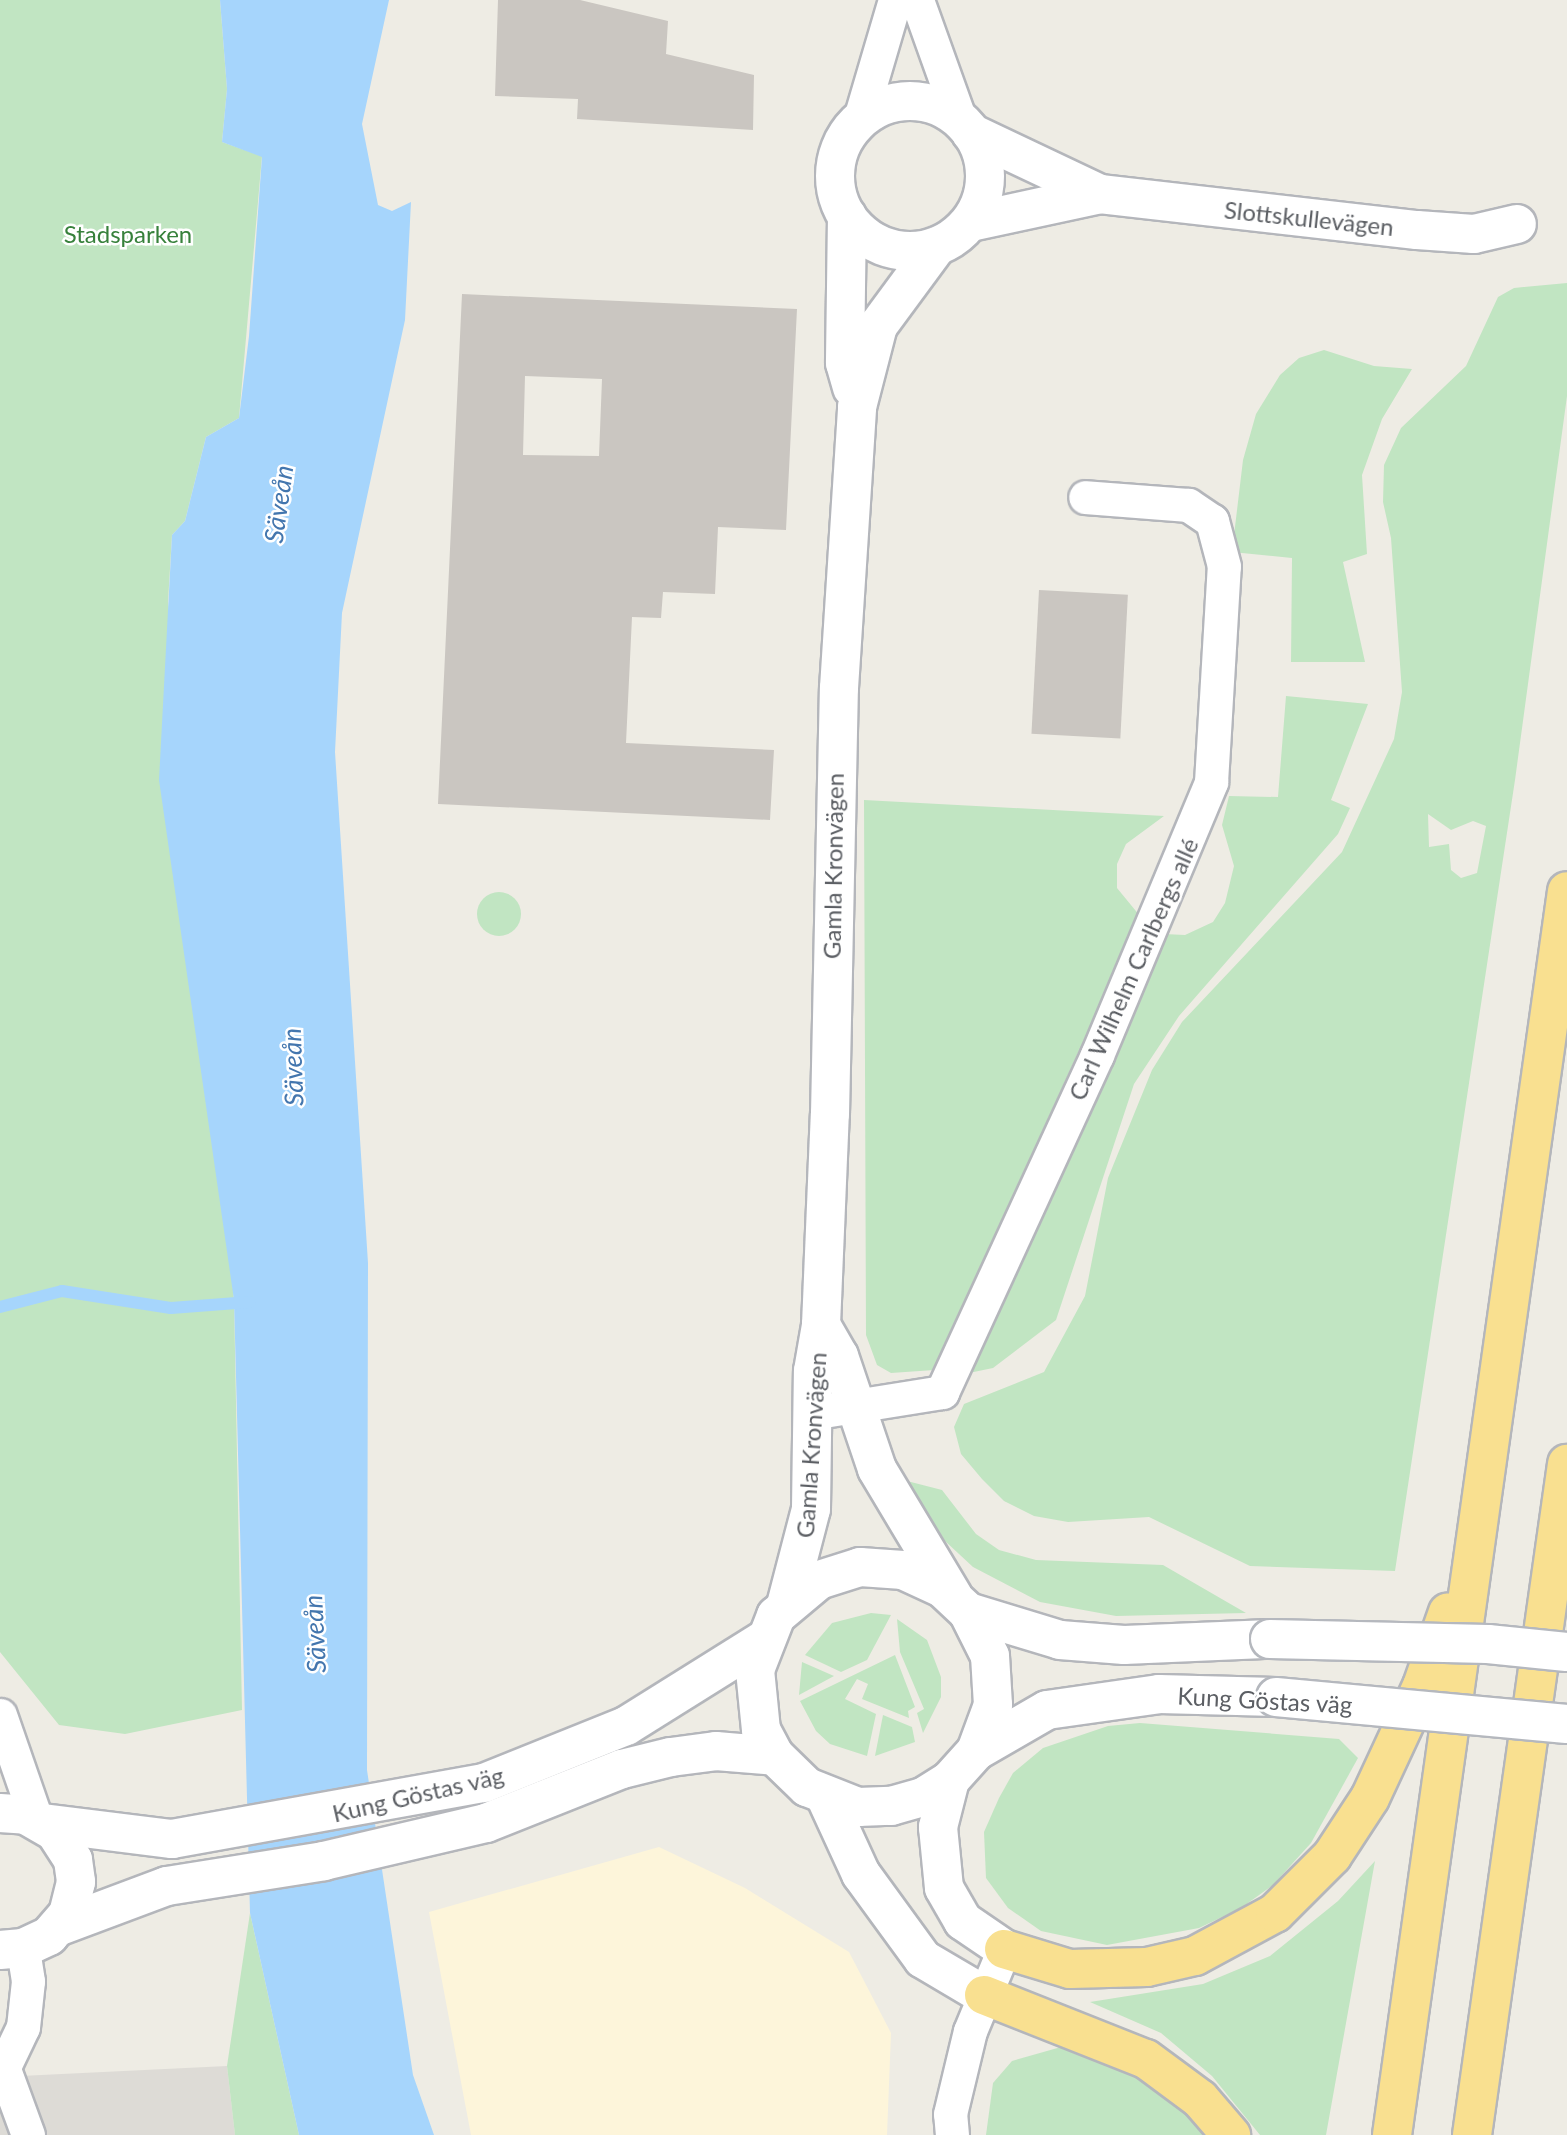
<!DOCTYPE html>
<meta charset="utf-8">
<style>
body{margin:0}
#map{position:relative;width:1567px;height:2135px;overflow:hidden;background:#eeece4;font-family:Lato,sans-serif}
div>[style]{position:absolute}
.commercial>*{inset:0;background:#fdf5da}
.industrial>*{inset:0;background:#dddbd6}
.green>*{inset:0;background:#c1e5c2}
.round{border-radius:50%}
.water>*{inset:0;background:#a6d5fc}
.stream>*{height:12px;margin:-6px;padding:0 6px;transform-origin:6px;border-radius:6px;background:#a6d5fc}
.building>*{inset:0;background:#cac6c1;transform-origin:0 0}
.roads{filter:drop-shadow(2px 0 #b4b6bb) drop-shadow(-2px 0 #b4b6bb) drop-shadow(0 2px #b4b6bb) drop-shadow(0 -2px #b4b6bb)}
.minor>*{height:33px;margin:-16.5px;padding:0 16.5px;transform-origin:16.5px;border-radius:16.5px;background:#fff}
.tertiary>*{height:38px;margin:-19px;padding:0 19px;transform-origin:19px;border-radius:19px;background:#fff}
.tertiary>.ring{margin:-19px;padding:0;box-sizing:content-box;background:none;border:38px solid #fff;border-radius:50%}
.secondary>*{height:38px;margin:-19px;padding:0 19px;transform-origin:19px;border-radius:19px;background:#fff}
.motorway>*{height:38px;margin:-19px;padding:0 19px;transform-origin:19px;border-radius:19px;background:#f9e090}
.bridges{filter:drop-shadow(2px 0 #b5b8be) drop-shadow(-2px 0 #b5b8be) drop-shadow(0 2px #b5b8be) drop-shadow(0 -2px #b5b8be)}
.secondary-bridge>*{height:38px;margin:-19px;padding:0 19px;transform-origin:19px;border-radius:19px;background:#fff}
span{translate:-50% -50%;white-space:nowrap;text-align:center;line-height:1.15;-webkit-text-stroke:5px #fff;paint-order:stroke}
.street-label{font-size:24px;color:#5c5f64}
.park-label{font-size:24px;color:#37813b}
.water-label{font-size:26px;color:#4376ae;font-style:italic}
</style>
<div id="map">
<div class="commercial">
<div style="clip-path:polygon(659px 1847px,745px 1888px,849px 1952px,891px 2033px,887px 2135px,471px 2135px,429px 1912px)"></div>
</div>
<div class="industrial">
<div style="clip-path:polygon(227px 2066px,235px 2135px,0 2135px,0 2077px)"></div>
</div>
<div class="green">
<div style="clip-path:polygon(0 0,220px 0,227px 89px,222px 142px,262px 156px,239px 418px,206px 437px,185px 521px,172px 535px,168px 602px,234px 1300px,242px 1710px,125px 1734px,59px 1725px,0 1652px)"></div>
<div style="clip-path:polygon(evenodd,1567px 283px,1567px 396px,1515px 780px,1395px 1571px,1250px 1566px,1149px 1517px,1068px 1522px,1034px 1516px,1004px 1501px,982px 1479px,961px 1454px,954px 1427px,964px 1404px,1044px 1372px,1085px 1296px,1108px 1178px,1152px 1070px,1182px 1022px,1342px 852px,1394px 739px,1402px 692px,1391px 538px,1383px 502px,1384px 465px,1401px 428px,1466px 366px,1498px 297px,1514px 288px,1567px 283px,1428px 814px,1451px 830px,1473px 821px,1486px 826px,1477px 873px,1461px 878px,1451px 870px,1449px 844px,1429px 847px,1428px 814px)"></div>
<div style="clip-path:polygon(1324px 350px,1374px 366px,1412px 369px,1382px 419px,1362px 475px,1367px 554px,1343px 562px,1365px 662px,1291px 662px,1292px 558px,1232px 552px,1243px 460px,1256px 414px,1280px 375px,1299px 358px)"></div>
<div style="clip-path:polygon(1286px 696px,1368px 704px,1331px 800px,1350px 808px,1338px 834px,1179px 1016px,1134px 1084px,1056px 1320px,993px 1368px,964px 1374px,1164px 934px,1185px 935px,1213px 922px,1225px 903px,1234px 866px,1222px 825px,1229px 796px,1278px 797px)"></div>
<div style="clip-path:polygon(864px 800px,1164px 816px,1126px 844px,1117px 864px,1117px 888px,1140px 916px,934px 1370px,891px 1373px,877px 1365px,866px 1335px)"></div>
<div class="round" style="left:477px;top:892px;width:44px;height:44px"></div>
<div style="clip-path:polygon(907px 1481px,942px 1490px,976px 1534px,999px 1550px,1036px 1560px,1163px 1565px,1246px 1613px,1116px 1616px,1040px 1602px,973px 1567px,945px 1541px)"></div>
<div style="clip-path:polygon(871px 1613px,891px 1615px,867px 1660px,841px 1672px,805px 1655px,832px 1623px)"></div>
<div style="clip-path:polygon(897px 1619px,927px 1640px,941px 1677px,941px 1697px,923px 1733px,917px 1713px,924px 1709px,900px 1652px)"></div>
<div style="clip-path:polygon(895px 1655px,915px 1707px,908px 1711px,909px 1718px,862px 1699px,868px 1684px,857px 1679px,845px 1699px,876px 1714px,867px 1756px,830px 1744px,816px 1731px,800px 1701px)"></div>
<div style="clip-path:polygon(802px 1662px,834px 1676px,799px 1695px)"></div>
<div style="clip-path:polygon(883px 1715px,912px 1727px,915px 1742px,875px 1756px)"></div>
<div style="clip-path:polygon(1140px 1723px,1339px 1739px,1358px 1758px,1311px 1843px,1273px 1885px,1241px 1908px,1199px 1928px,1107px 1945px,1041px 1931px,1008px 1908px,986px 1878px,984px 1832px,999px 1798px,1013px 1773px,1043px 1748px,1108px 1726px)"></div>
<div style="clip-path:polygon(1375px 1861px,1326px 2135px,1260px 2135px,1212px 2076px,1161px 2033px,1090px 2002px,1203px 1984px,1270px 1956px,1338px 1901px)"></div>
<div style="clip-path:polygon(250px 1913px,299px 2135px,235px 2135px,227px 2066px)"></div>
<div style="clip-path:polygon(1061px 2047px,1085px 2051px,1137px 2073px,1214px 2135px,986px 2135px,993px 2083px,1012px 2061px)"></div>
</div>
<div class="water">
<div style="clip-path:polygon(220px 0,389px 0,362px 124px,378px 205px,392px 211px,411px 202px,405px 320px,342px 613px,335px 752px,368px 1263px,367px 1770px,413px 2075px,434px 2135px,299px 2135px,250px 1913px,234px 1300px,159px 780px,172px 535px,185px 521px,206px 437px,239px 418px,249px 336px,262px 157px,222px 142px,227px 89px)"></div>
</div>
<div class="stream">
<div style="left:0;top:1307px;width:64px;rotate:-14.5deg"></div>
<div style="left:62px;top:1291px;width:110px;rotate:8.9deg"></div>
<div style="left:171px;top:1308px;width:79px;rotate:-4.3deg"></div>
</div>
<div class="building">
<div style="clip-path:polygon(498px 0,580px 0,668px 21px,666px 54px,754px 75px,753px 130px,577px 119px,578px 99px,495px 96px)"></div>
<div style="clip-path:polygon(evenodd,462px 294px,797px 309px,786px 530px,718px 527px,715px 594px,663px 592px,661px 618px,632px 617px,626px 743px,774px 750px,770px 820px,438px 804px,462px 294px,525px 376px,602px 379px,599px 456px,523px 455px,525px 376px)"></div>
<div style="left:1039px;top:590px;width:89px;height:144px;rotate:3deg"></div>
</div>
<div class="roads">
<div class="minor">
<div style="left:917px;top:0;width:127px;rotate:70.3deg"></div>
<div style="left:859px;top:122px;width:127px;rotate:-73.6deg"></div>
<div style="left:811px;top:1413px;width:133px;rotate:-9.1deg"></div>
<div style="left:942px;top:1392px;width:371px;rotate:-65.3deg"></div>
<div style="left:1097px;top:1055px;width:296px;rotate:-67.3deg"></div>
<div style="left:1211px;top:782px;width:216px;rotate:-86.6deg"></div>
<div style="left:1224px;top:566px;width:47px;rotate:-104.9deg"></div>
<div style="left:1212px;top:521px;width:29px;rotate:-146deg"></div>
<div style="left:1188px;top:505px;width:103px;rotate:-175.6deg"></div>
<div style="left:0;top:1715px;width:110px;rotate:70.9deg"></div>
<div style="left:5px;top:2072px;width:67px;rotate:69.9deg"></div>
<div style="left:0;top:2075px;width:53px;rotate:-64.4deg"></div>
<div style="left:23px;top:2027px;width:46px;rotate:-83.8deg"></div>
<div style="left:28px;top:1981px;width:33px;rotate:-99deg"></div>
<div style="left:952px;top:2135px;width:21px;rotate:-95deg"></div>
<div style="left:950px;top:2114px;width:85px;rotate:-76.5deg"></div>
<div style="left:970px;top:2031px;width:89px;rotate:-67.5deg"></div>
</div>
<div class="tertiary">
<div class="ring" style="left:835px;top:101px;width:112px;height:112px"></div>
<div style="left:971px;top:133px;width:143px;rotate:25.3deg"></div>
<div style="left:847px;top:216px;width:147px;rotate:90.8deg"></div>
<div style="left:845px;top:363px;width:26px;rotate:74deg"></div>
<div style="left:971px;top:222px;width:132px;rotate:-12.2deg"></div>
<div style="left:1100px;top:194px;width:319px;rotate:6.5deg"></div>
<div style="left:1417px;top:230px;width:57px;rotate:4deg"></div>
<div style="left:1474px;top:234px;width:44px;rotate:-13.1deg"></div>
<div style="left:821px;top:1325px;width:36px;rotate:60deg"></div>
<div style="left:839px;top:1356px;width:119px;rotate:71.4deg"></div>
<div style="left:877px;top:1469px;width:148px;rotate:59.1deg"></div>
<div style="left:786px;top:1605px;width:99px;rotate:-75.4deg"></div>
<div style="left:811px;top:1509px;width:138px;rotate:-89.2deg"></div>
<div style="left:813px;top:1371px;width:47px;rotate:-80.1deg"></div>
<div style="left:821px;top:1325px;width:211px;rotate:-87.6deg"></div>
<div style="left:830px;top:1114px;width:426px;rotate:-88.8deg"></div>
<div style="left:839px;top:688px;width:282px;rotate:-86.3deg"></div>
<div style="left:857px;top:407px;width:84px;rotate:-75.5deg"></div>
<div style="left:878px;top:326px;width:99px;rotate:-53.6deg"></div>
</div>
<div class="secondary">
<div style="left:968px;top:1612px;width:96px;rotate:16.9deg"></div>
<div style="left:1060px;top:1640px;width:64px;rotate:4.5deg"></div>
<div style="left:1124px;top:1645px;width:146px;rotate:-2.4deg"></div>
<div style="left:976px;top:1751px;width:49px;rotate:-69.7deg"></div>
<div style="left:993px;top:1705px;width:49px;rotate:-93.5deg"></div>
<div style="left:990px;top:1656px;width:49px;rotate:-116.6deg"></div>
<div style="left:968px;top:1612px;width:35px;rotate:-137deg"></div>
<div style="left:942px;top:1588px;width:43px;rotate:-155.2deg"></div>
<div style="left:903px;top:1570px;width:43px;rotate:-176deg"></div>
<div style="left:860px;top:1567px;width:43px;rotate:162.4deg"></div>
<div style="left:819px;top:1580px;width:56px;rotate:140.1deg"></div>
<div style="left:776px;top:1616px;width:58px;rotate:111.3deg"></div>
<div style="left:755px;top:1670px;width:60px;rotate:84.3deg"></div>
<div style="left:761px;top:1730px;width:30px;rotate:62deg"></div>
<div style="left:775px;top:1756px;width:45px;rotate:44.1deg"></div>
<div style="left:807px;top:1787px;width:55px;rotate:21.4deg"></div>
<div style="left:858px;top:1807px;width:33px;rotate:-2deg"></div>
<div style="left:891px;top:1806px;width:33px;rotate:-16deg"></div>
<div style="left:923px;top:1797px;width:32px;rotate:-32deg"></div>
<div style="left:950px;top:1780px;width:39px;rotate:-48deg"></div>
<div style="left:976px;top:1751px;width:82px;rotate:-30deg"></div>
<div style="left:1047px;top:1710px;width:113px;rotate:-8.1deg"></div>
<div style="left:1159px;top:1694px;width:117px;rotate:1.5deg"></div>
<div style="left:950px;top:1780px;width:49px;rotate:104.3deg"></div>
<div style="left:938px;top:1827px;width:61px;rotate:84.4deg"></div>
<div style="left:944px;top:1888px;width:38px;rotate:60deg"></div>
<div style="left:963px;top:1921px;width:50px;rotate:34.3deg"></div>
<div style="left:826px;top:1798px;width:84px;rotate:65.3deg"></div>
<div style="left:861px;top:1874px;width:105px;rotate:53.9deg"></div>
<div style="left:923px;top:1959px;width:71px;rotate:30.5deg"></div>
<div style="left:0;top:1813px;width:26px;rotate:4deg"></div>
<div style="left:26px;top:1815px;width:34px;rotate:30deg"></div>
<div style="left:55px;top:1832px;width:33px;rotate:57deg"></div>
<div style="left:73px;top:1860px;width:22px;rotate:82deg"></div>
<div style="left:76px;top:1882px;width:33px;rotate:104deg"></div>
<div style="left:68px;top:1914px;width:29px;rotate:131deg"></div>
<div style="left:49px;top:1936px;width:29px;rotate:155deg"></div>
<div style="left:23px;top:1948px;width:23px;rotate:175deg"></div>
<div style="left:43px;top:1823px;width:130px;rotate:7.1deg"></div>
<div style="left:172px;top:1839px;width:317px;rotate:-10.2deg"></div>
<div style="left:484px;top:1783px;width:153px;rotate:-21.9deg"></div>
<div style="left:626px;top:1726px;width:160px;rotate:-32deg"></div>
<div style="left:60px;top:1926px;width:114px;rotate:-20.5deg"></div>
<div style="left:167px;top:1886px;width:159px;rotate:-9deg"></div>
<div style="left:324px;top:1861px;width:166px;rotate:-13.2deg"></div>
<div style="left:486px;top:1823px;width:146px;rotate:-21.7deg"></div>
<div style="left:622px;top:1769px;width:50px;rotate:-13.8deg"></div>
<div style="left:671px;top:1757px;width:45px;rotate:-7.6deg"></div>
<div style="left:716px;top:1751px;width:59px;rotate:4.8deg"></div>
</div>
<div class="motorway">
<div style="left:1004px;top:1949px;width:69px;rotate:16.9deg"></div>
<div style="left:1070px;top:1969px;width:77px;rotate:-1.5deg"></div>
<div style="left:1147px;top:1967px;width:49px;rotate:-12.9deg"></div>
<div style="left:1195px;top:1956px;width:91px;rotate:-28.3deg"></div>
<div style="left:1275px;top:1913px;width:81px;rotate:-45deg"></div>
<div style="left:1332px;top:1856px;width:69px;rotate:-56.8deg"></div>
<div style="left:1370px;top:1798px;width:123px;rotate:-65.1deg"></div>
<div style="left:1422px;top:1686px;width:78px;rotate:-70.6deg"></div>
<div style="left:984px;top:1995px;width:174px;rotate:21.6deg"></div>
<div style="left:1146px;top:2059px;width:67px;rotate:36.5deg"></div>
<div style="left:1200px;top:2099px;width:48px;rotate:49.3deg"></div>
<div style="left:1392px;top:2135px;width:1256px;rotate:-81.99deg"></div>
<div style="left:1472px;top:2135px;width:678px;rotate:-81.94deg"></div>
</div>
</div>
<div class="bridges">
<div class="secondary-bridge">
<div style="left:1270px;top:1639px;width:218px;rotate:1.3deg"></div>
<div style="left:1488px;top:1644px;width:79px;rotate:5.8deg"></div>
<div style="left:1276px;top:1697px;width:292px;rotate:5.3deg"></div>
</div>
</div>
<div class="street-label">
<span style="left:1309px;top:218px;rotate:6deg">Slottskullevägen</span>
<span style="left:833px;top:866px;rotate:-89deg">Gamla Kronvägen</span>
<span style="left:1133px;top:969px;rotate:-66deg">Carl Wilhelm Carlbergs allé</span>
<span style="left:811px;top:1445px;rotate:-86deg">Gamla Kronvägen</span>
<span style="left:1265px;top:1700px;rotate:3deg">Kung Göstas väg</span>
<span style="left:418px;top:1794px;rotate:-13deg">Kung Göstas väg</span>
</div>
<div class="park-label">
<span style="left:128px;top:234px">Stadsparken</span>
</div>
<div class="water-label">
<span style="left:279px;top:504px;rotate:-82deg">Säveån</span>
<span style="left:293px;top:1067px;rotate:-92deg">Säveån</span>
<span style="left:315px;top:1634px;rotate:-93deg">Säveån</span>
</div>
</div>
